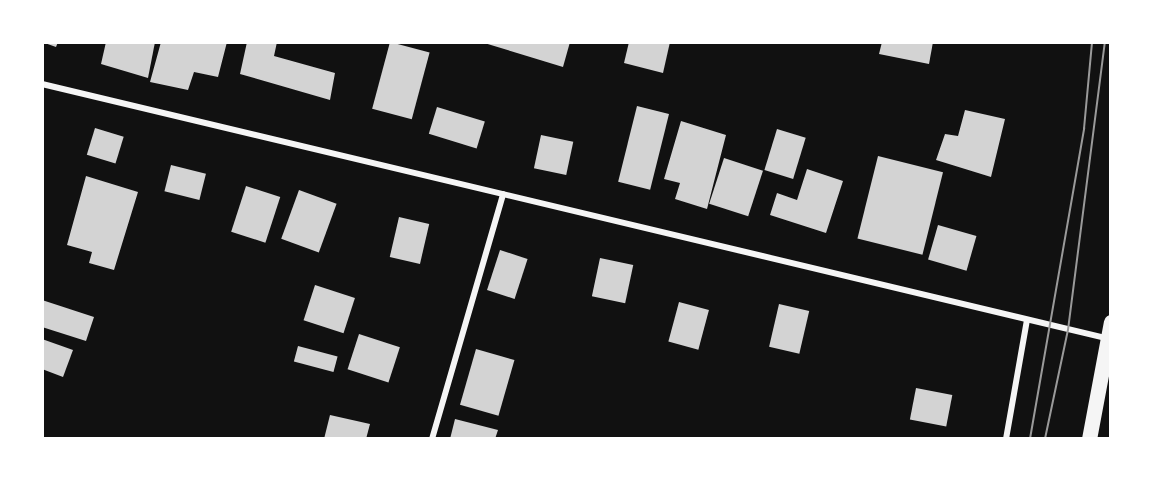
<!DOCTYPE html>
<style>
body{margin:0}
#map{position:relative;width:1153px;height:481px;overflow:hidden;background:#111;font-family:"IBM Plex Sans",sans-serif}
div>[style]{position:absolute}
.building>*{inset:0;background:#d3d3d3;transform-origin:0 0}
.minor>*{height:6px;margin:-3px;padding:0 3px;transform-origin:3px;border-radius:3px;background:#f5f5f5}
.primary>*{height:15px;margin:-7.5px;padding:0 7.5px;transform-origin:7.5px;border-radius:7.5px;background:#f5f5f5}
.tram>*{height:1.5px;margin:-0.75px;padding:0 0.75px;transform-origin:0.75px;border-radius:0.75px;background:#9a9a9a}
span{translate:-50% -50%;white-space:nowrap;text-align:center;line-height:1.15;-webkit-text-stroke:6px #fff;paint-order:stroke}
.frame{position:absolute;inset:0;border:44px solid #fff;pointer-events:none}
</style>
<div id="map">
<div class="building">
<div style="clip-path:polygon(42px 42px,58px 42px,56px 47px)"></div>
<div style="clip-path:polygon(106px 42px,155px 42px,148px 78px,101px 64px)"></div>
<div style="clip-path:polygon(161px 42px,227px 42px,218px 77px,194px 72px,188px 90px,150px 82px)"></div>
<div style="clip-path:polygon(247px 42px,277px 42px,274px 56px,335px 73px,330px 100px,240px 74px)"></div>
<div style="left:390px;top:42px;width:41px;height:69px;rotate:15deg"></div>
<div style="clip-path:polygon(481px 42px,570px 42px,563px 67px)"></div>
<div style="clip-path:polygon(629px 42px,670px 42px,663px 73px,624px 63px)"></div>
<div style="clip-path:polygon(882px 42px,933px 42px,929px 64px,879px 54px)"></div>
<div style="left:637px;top:106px;width:33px;height:78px;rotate:14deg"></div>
<div style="left:437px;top:107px;width:50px;height:28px;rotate:17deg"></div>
<div style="clip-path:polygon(965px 110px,1005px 119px,991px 177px,936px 160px,945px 134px,958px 136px)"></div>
<div style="clip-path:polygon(681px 121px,726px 135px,707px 209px,675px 199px,680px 183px,664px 179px)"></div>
<div style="left:95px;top:128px;width:30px;height:28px;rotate:17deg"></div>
<div style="left:777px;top:129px;width:30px;height:43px;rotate:17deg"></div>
<div style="left:541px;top:135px;width:33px;height:34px;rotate:12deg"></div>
<div style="left:878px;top:156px;width:67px;height:85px;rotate:14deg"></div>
<div style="left:724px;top:158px;width:41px;height:48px;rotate:18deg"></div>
<div style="left:171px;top:165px;width:36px;height:27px;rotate:14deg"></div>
<div style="clip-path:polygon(807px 169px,843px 181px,826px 233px,770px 215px,777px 193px,797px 200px)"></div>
<div style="clip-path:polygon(86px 176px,138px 192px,114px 270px,89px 263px,92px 252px,67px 245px)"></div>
<div style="left:246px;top:186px;width:36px;height:48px;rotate:18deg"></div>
<div style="left:299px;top:190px;width:40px;height:52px;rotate:20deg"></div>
<div style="left:399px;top:217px;width:31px;height:41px;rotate:13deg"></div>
<div style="left:938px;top:225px;width:40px;height:36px;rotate:16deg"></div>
<div style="left:500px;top:250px;width:29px;height:42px;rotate:18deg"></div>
<div style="left:600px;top:258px;width:34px;height:39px;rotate:12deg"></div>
<div style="left:315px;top:285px;width:42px;height:37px;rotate:18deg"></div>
<div style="clip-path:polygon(42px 300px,94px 317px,86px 341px,42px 327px)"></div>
<div style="left:679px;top:302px;width:31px;height:41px;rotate:15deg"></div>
<div style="left:779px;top:304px;width:31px;height:44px;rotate:13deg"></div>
<div style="left:359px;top:334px;width:43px;height:37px;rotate:18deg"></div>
<div style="clip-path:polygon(42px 339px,73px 350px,63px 377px,42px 369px)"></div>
<div style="left:298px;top:346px;width:41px;height:16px;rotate:15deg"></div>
<div style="left:476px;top:349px;width:40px;height:58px;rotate:16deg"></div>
<div style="left:916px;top:388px;width:37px;height:32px;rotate:11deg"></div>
<div style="clip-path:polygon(330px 415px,370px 424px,366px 439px,324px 439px)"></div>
<div style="clip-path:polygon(455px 419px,498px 430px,495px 439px,450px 439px)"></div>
</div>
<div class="minor">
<div style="left:42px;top:84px;width:1094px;rotate:13.43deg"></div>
<div style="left:432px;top:439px;width:255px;rotate:-73.8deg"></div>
<div style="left:1006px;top:439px;width:121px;rotate:-80deg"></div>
</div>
<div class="primary">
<div style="left:1089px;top:439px;width:119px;rotate:-79.4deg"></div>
</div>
<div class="tram">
<div style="left:1030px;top:439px;width:315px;rotate:-80.1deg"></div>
<div style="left:1084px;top:129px;width:87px;rotate:-84.7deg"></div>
<div style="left:1045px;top:439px;width:111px;rotate:-78.1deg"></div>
<div style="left:1068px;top:330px;width:290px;rotate:-82.7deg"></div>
</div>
<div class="frame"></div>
</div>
